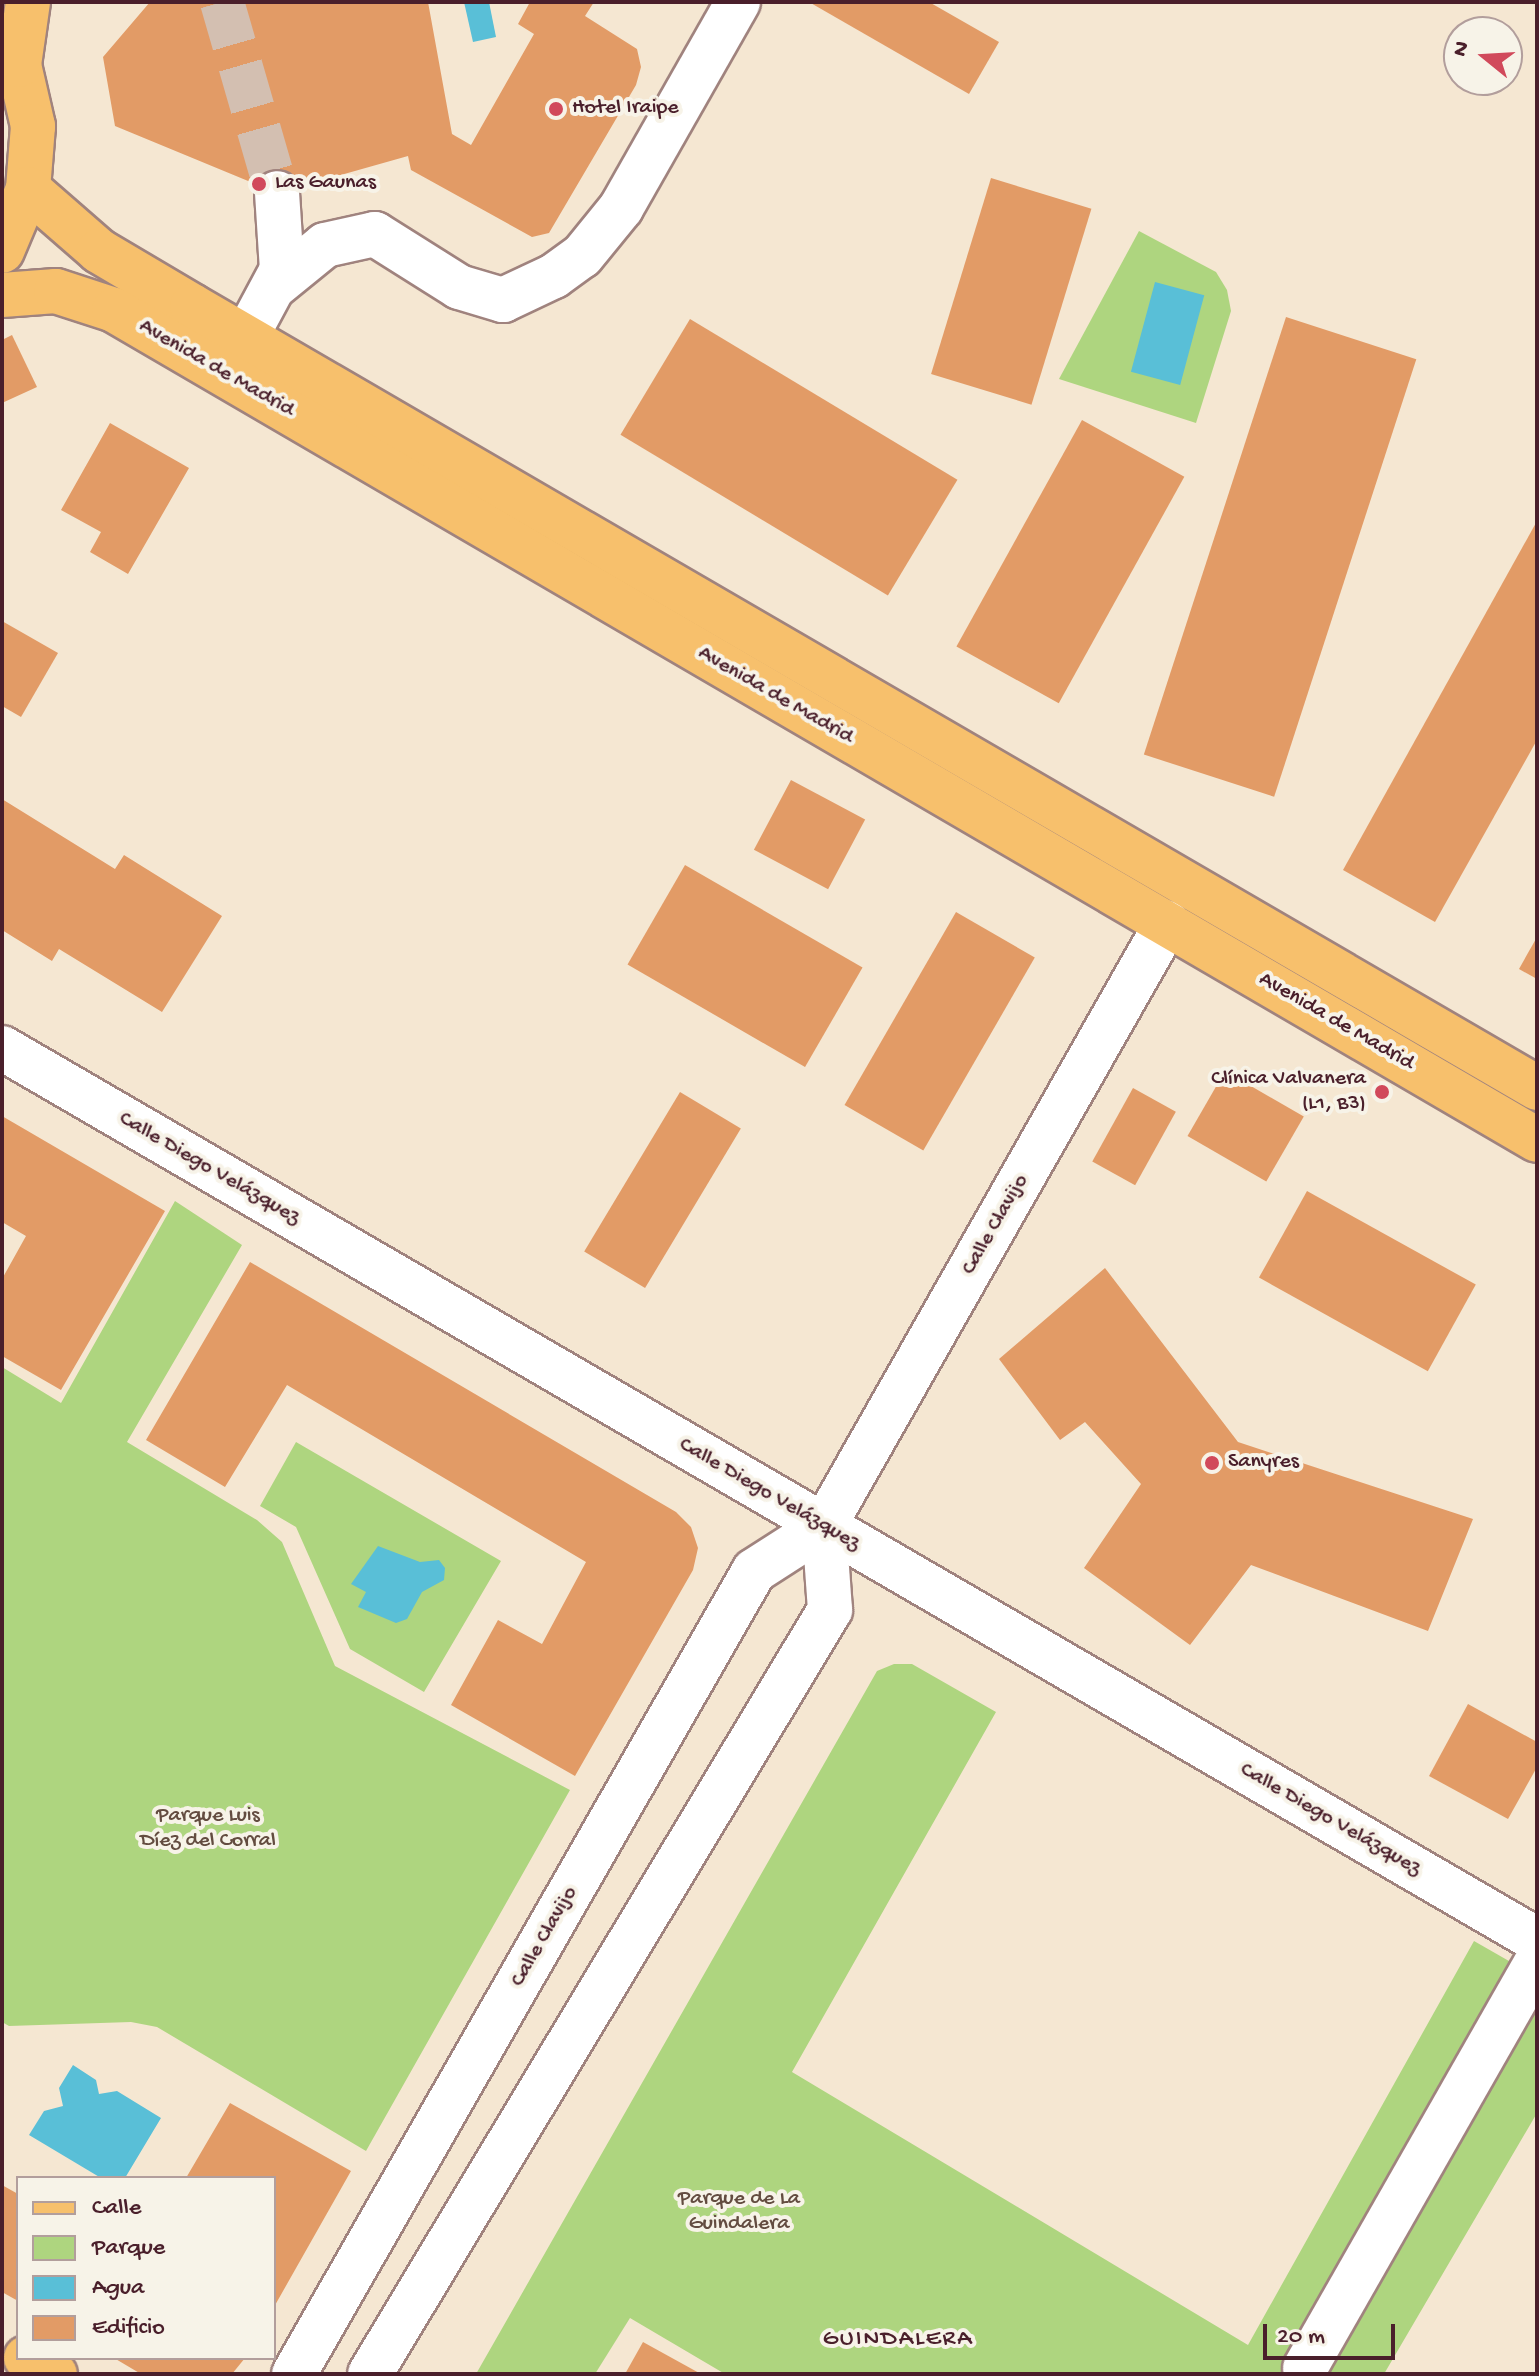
<!DOCTYPE html>
<meta charset="utf-8">
<style>
body{margin:0}
#map{position:relative;width:1539px;height:2376px;overflow:hidden;background:#f5e7d2;font-family:"Gochi Hand",sans-serif}
div>[style]{position:absolute}
.green>*{inset:0;background:#aed57f}
.water>*{inset:0;background:#59bfd7;transform-origin:0 0}
.building>*{inset:0;background:#e29b66;transform-origin:0 0}
.minor-tunnel>*{height:44px;margin-top:-22px;transform-origin:0;background:repeating-linear-gradient(90deg,#d3bfb1 0 44px,transparent 0 66px)}
.roads{filter:drop-shadow(2px 0 #a0837e) drop-shadow(-2px 0 #a0837e) drop-shadow(0 2px #a0837e) drop-shadow(0 -2px #a0837e)}
.minor>*{height:44px;margin:-22px;padding:0 22px;transform-origin:22px;border-radius:22px;background:#fff}
.major>*{height:44px;margin:-22px;padding:0 22px;transform-origin:22px;border-radius:22px;background:#f7c06c}
.dots>*{width:22px;height:22px;translate:-50% -50%;box-sizing:border-box;border:4px solid #f7f3e8;border-radius:50%}
span{translate:-50% -50%;white-space:nowrap;text-align:center;line-height:1.15;-webkit-text-stroke:8px #f7f3e8;paint-order:stroke}
.poi-label{font-size:22px;color:#4a1f2b}
.left{translate:0 -50%;text-align:left}
.right{translate:-100% -50%;text-align:right}
.street-label{font-size:22px;color:#4a1f2b}
.park-label{font-size:22px;color:#634c40}
.neighbourhood-label{font-size:24px;color:#4a1f2b;letter-spacing:2px}
.frame{position:absolute;inset:0;border:4px solid #4a1f2b;pointer-events:none}
.legend{position:absolute;left:16px;top:2176px;width:260px;height:184px;box-sizing:border-box;background:#f7f3e8;border:2px solid #b29e9c;margin:0;padding:10px 14px;list-style:none;font-size:24px;color:#4a1f2b}
.legend li{display:flex;align-items:center;gap:16px;height:40px}
.legend b{width:40px;border:2px solid #b29e9c}
.north{position:absolute;left:1443px;top:16px;width:80px;height:80px;box-sizing:border-box;background:#f7f3e8;border:2px solid #b29e9c;border-radius:50%;rotate:288deg;font-size:22px;font-weight:700;line-height:32px;text-align:center;color:#4a1f2b}
.north::after{content:'';display:block;margin:auto;width:28px;height:36px;background:#d1495b;clip-path:polygon(50% 0,100% 100%,50% 72%,0 100%)}
.scale{position:absolute;left:1263px;top:2324px;width:132px;height:36px;box-sizing:border-box;border:4px solid #4a1f2b;border-top:0;padding-left:10px;font-size:24px;line-height:28px;white-space:nowrap;color:#4a1f2b;-webkit-text-stroke:6px #f7f3e8;paint-order:stroke}
</style>
<div id="map">
<div class="green">
<div style="clip-path:polygon(1139px 231px,1216px 272px,1227px 290px,1231px 311px,1196px 423px,1059px 379px)"></div>
<div style="clip-path:polygon(175px 1201px,242px 1245px,127px 1442px,257px 1520px,282px 1542px,335px 1666px,570px 1790px,366px 2151px,157px 2027px,131px 2022px,9px 2026px,2px 2022px,2px 1367px,61px 1403px)"></div>
<div style="clip-path:polygon(296px 1442px,501px 1561px,424px 1692px,350px 1649px,296px 1527px,260px 1506px)"></div>
<div style="clip-path:polygon(894px 1664px,912px 1664px,996px 1712px,792px 2072px,1248px 2345px,1474px 1941px,1537px 1977px,1537px 2113px,1384px 2374px,725px 2374px,630px 2318px,595px 2374px,476px 2374px,877px 1671px)"></div>
</div>
<div class="water">
<div style="clip-path:polygon(464px 2px,489px 2px,496px 37px,473px 42px)"></div>
<div style="left:1155px;top:282px;width:51px;height:93px;rotate:15deg"></div>
<div style="clip-path:polygon(378px 1546px,420px 1562px,439px 1560px,445px 1568px,444px 1580px,422px 1592px,407px 1619px,396px 1623px,358px 1607px,366px 1592px,351px 1584px)"></div>
<div style="clip-path:polygon(73px 2065px,96px 2080px,99px 2094px,117px 2091px,161px 2118px,125px 2178px,101px 2178px,29px 2135px,44px 2111px,63px 2106px,59px 2088px)"></div>
</div>
<div class="building">
<div style="clip-path:polygon(150px 2px,428px 2px,452px 134px,471px 145px,534px 34px,518px 24px,530px 2px,594px 2px,585px 16px,637px 49px,641px 67px,636px 85px,549px 233px,532px 237px,411px 170px,408px 156px,277px 193px,115px 126px,103px 57px)"></div>
<div style="clip-path:polygon(809px 2px,929px 2px,999px 42px,969px 94px)"></div>
<div style="left:991px;top:178px;width:105px;height:205px;rotate:17deg"></div>
<div style="left:1286px;top:317px;width:137px;height:460px;rotate:18deg"></div>
<div style="left:690px;top:319px;width:312px;height:135px;rotate:31deg"></div>
<div style="clip-path:polygon(12px 335px,37px 387px,2px 403px,2px 340px)"></div>
<div style="left:1082px;top:420px;width:117px;height:259px;rotate:29deg"></div>
<div style="clip-path:polygon(110px 423px,189px 468px,128px 574px,90px 552px,101px 532px,61px 510px)"></div>
<div style="clip-path:polygon(1537px 521px,1537px 740px,1435px 922px,1343px 870px)"></div>
<div style="clip-path:polygon(2px 621px,58px 653px,21px 717px,2px 706px)"></div>
<div style="left:791px;top:780px;width:84px;height:79px;rotate:28deg"></div>
<div style="clip-path:polygon(2px 799px,115px 869px,124px 855px,222px 916px,162px 1012px,59px 949px,52px 961px,2px 930px)"></div>
<div style="left:685px;top:865px;width:205px;height:115px;rotate:30deg"></div>
<div style="left:956px;top:912px;width:91px;height:223px;rotate:30deg"></div>
<div style="clip-path:polygon(1537px 937px,1537px 979px,1519px 969px)"></div>
<div style="left:1225px;top:1071px;width:91px;height:75px;rotate:30deg"></div>
<div style="left:1133px;top:1088px;width:49px;height:84px;rotate:29deg"></div>
<div style="left:680px;top:1092px;width:71px;height:186px;rotate:31deg"></div>
<div style="clip-path:polygon(2px 1116px,165px 1211px,61px 1390px,2px 1356px,2px 1279px,26px 1236px,2px 1222px)"></div>
<div style="left:1307px;top:1191px;width:193px;height:99px;rotate:29deg"></div>
<div style="clip-path:polygon(250px 1262px,676px 1512px,691px 1527px,698px 1548px,693px 1570px,575px 1776px,451px 1705px,498px 1620px,542px 1644px,586px 1562px,287px 1385px,225px 1487px,146px 1440px)"></div>
<div style="clip-path:polygon(1105px 1268px,1238px 1442px,1473px 1519px,1428px 1631px,1251px 1565px,1190px 1645px,1084px 1568px,1141px 1484px,1085px 1422px,1060px 1440px,999px 1359px)"></div>
<div style="clip-path:polygon(1468px 1704px,1537px 1742px,1537px 1767px,1508px 1819px,1429px 1776px)"></div>
<div style="clip-path:polygon(230px 2103px,351px 2171px,274px 2307px,274px 2178px,186px 2178px)"></div>
<div style="clip-path:polygon(2px 2185px,18px 2194px,18px 2301px,2px 2292px)"></div>
<div style="clip-path:polygon(643px 2342px,701px 2374px,625px 2374px)"></div>
<div style="clip-path:polygon(114px 2358px,245px 2358px,232px 2374px,141px 2374px)"></div>
</div>
<div class="minor-tunnel">
<div style="left:222px;top:2px;width:199px;rotate:73.9deg"></div>
</div>
<div class="roads">
<div class="minor">
<div style="left:276px;top:285px;width:63px;rotate:-39.2deg"></div>
<div style="left:325px;top:245px;width:51px;rotate:-12.4deg"></div>
<div style="left:375px;top:234px;width:99px;rotate:32.2deg"></div>
<div style="left:459px;top:287px;width:46px;rotate:16.5deg"></div>
<div style="left:503px;top:300px;width:56px;rotate:-25.2deg"></div>
<div style="left:554px;top:276px;width:34px;rotate:-36deg"></div>
<div style="left:582px;top:256px;width:62px;rotate:-50.9deg"></div>
<div style="left:621px;top:208px;width:237px;rotate:-60.4deg"></div>
<div style="left:246px;top:337px;width:76px;rotate:-61.8deg"></div>
<div style="left:282px;top:270px;width:77px;rotate:-93.7deg"></div>
<div style="left:2px;top:1048px;width:1775px;rotate:30.16deg"></div>
<div style="left:1305px;top:2368px;width:468px;rotate:-60.3deg"></div>
<div style="left:294px;top:2374px;width:925px;rotate:-60.19deg"></div>
<div style="left:754px;top:1571px;width:83px;rotate:-32.7deg"></div>
<div style="left:824px;top:1526px;width:694px;rotate:-60.37deg"></div>
<div style="left:370px;top:2374px;width:892px;rotate:-58.95deg"></div>
<div style="left:830px;top:1610px;width:84px;rotate:-94.1deg"></div>
</div>
<div class="major">
<div style="left:2px;top:35px;width:34px;rotate:60deg"></div>
<div style="left:19px;top:65px;width:63px;rotate:77.1deg"></div>
<div style="left:33px;top:126px;width:63px;rotate:94.5deg"></div>
<div style="left:28px;top:189px;width:67px;rotate:112.8deg"></div>
<div style="left:19px;top:65px;width:64px;rotate:-81.9deg"></div>
<div style="left:28px;top:189px;width:94px;rotate:41.1deg"></div>
<div style="left:99px;top:251px;width:108px;rotate:30.6deg"></div>
<div style="left:192px;top:306px;width:1556px;rotate:30.17deg"></div>
<div style="left:2px;top:295px;width:54px;rotate:-4.2deg"></div>
<div style="left:56px;top:291px;width:61px;rotate:18.1deg"></div>
<div style="left:114px;top:310px;width:1647px;rotate:30.25deg"></div>
<div style="left:26px;top:2358px;width:33px;rotate:29deg"></div>
</div>
</div>
<div class="dots">
<div style="left:556px;top:109px;background:#d1495b"></div>
<div style="left:259px;top:184px;background:#d1495b"></div>
<div style="left:1382px;top:1092px;background:#d1495b"></div>
<div style="left:1212px;top:1463px;background:#d1495b"></div>
</div>
<div class="poi-label">
<span class="left" style="left:572px;top:109px">Hotel Iraipe</span>
<span class="left" style="left:275px;top:184px">Las Gaunas</span>
<span class="right" style="left:1366px;top:1092px">Clínica Valvanera<br>(L1, B3)</span>
<span class="left" style="left:1228px;top:1463px">Sanyres</span>
</div>
<div class="street-label">
<span style="left:216px;top:369px;rotate:30deg">Avenida de Madrid</span>
<span style="left:775px;top:696px;rotate:30deg">Avenida de Madrid</span>
<span style="left:1336px;top:1022px;rotate:30deg">Avenida de Madrid</span>
<span style="left:209px;top:1169px;rotate:30deg">Calle Diego Velázquez</span>
<span style="left:996px;top:1225px;rotate:-60deg">Calle Clavijo</span>
<span style="left:769px;top:1495px;rotate:30deg">Calle Diego Velázquez</span>
<span style="left:1330px;top:1820px;rotate:30deg">Calle Diego Velázquez</span>
<span style="left:545px;top:1937px;rotate:-60deg">Calle Clavijo</span>
</div>
<div class="park-label">
<span style="left:208px;top:1829px">Parque Luis<br>Díez del Corral</span>
<span style="left:739px;top:2212px">Parque de La<br>Guindalera</span>
</div>
<div class="neighbourhood-label">
<span style="left:898px;top:2340px">GUINDALERA</span>
</div>
<div class="frame"></div>
<ul class="legend">
<li><b style="height:10px;background:#f7c06c"></b>Calle</li>
<li><b style="height:22px;background:#aed57f"></b>Parque</li>
<li><b style="height:22px;background:#59bfd7"></b>Agua</li>
<li><b style="height:22px;background:#e29b66"></b>Edificio</li>
</ul>
<div class="north">N</div>
<div class="scale">20 m</div>
</div>
